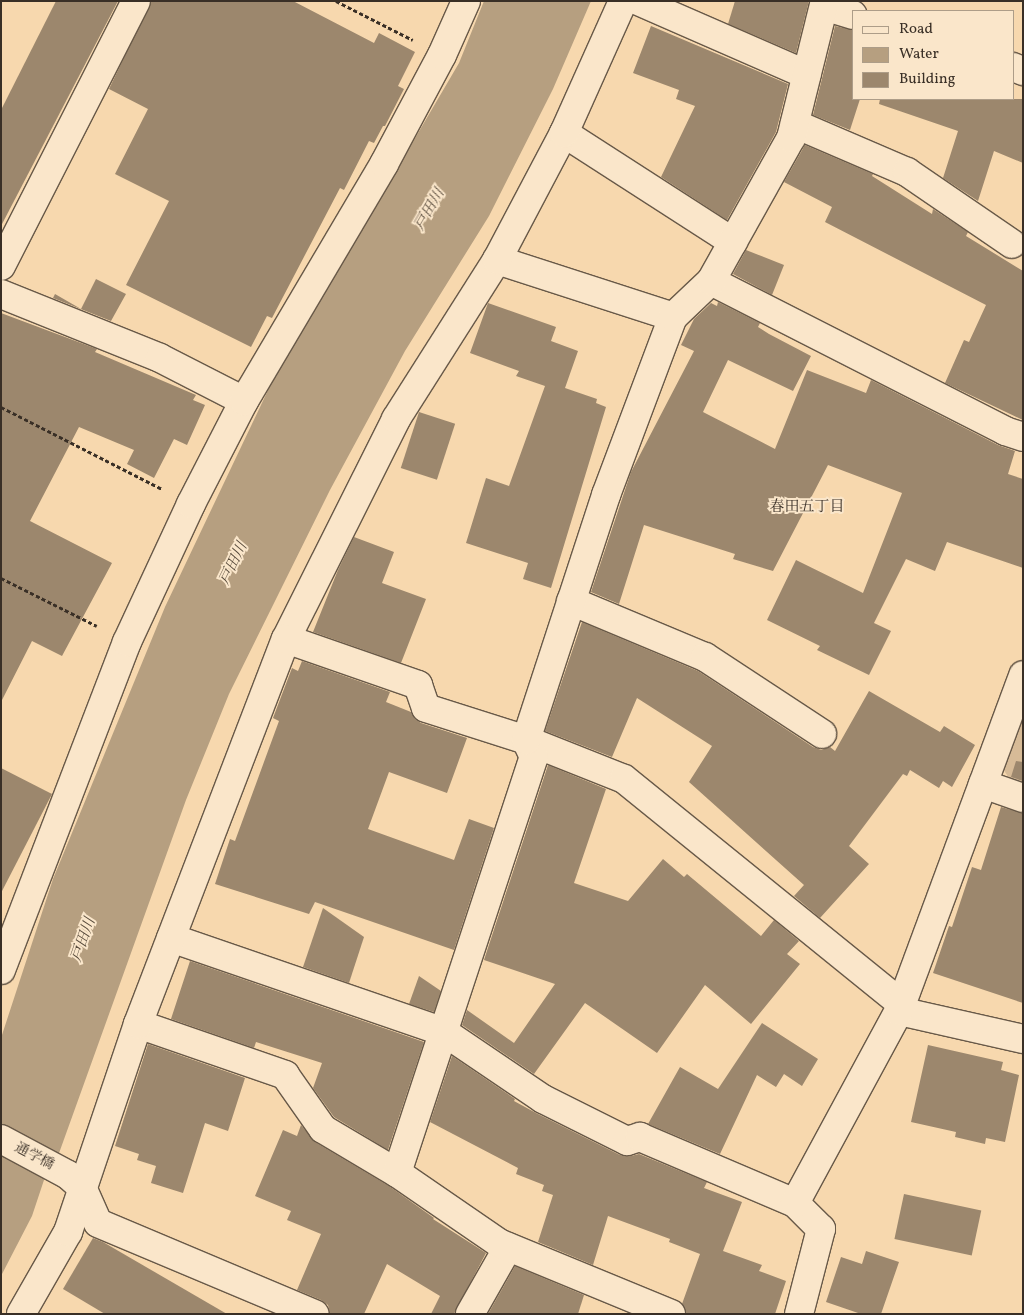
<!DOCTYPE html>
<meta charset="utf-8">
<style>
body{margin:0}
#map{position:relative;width:1024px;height:1315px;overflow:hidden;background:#f7d8ae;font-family:Vollkorn,"Noto Serif JP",serif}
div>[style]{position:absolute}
.green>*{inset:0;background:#d7bb97}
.water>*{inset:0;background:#b69f80}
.building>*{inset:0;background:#9c876d;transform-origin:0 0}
.path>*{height:3px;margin-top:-1.5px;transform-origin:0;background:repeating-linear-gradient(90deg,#392f26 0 4px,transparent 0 6.5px)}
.roads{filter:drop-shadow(1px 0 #685948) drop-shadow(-1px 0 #685948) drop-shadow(0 1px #685948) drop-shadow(0 -1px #685948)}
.minor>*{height:28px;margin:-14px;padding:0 14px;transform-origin:14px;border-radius:14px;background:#fae6ca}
span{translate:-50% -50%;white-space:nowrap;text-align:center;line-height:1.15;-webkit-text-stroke:4px #fae6ca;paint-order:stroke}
.street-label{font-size:14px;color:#392f26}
.water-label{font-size:15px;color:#584b3c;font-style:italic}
.neighbourhood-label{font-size:15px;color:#392f26}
.frame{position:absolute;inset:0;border:2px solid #392f26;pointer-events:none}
.legend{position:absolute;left:852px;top:10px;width:162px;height:90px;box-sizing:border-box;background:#fae6ca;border:1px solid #ad9d88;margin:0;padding:6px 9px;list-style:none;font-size:15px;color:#392f26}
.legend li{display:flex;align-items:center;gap:10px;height:25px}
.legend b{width:25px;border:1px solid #ad9d88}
</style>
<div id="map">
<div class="green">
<div style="clip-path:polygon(1023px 712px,1023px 787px,1013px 784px,1003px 769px)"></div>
</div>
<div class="water">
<div style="clip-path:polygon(484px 1px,591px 1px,553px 89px,489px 216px,405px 351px,330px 490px,229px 694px,186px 800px,58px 1156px,45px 1177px,32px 1216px,1px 1276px,1px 1038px,53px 879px,165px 607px,270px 386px,459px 63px)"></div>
</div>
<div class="building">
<div style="clip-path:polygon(56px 1px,118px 1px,1px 226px,1px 110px)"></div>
<div style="clip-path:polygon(151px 1px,293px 1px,374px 43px,379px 33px,415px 52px,398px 86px,404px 89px,385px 126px,383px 126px,374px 143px,369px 141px,344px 190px,340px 188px,272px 318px,267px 316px,251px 347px,126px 285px,169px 201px,115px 174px,148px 109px,109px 89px)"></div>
<div style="clip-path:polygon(735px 1px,809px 1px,796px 53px,728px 24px)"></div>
<div style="clip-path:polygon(651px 26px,788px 84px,776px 132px,727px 220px,661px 177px,695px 106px,676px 99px,679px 90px,633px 73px)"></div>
<div style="clip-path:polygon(835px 26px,853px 30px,853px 99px,860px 99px,850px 130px,813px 115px)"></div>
<div style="clip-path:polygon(880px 99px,1023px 99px,1023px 163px,994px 151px,978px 201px,943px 178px,958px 131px,879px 104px)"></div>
<div style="clip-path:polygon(805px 145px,873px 174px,872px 176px,932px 214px,933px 209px,968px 232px,966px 236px,1023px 271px,1023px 420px,945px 383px,964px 340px,969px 342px,986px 305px,825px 222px,832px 207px,784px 182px)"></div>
<div style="clip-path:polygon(746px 250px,784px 265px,772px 295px,733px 274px)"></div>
<div style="clip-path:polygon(96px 279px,126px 294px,111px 321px,53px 298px,55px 294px,81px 309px)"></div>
<div style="clip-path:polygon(718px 302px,760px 323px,758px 327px,769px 334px,811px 356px,793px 391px,728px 360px,703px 412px,775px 449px,807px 370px,866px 393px,871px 380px,998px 445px,1015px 451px,1008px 474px,1023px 479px,1023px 568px,947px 542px,935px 571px,906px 559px,874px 623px,891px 631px,869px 675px,817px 650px,820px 646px,767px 620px,796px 560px,863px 593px,902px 493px,828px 465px,773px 571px,733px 559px,735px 554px,644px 525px,619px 604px,591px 592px,631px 472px,694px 351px,681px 345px,694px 319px,711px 303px,717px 306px)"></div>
<div style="clip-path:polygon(488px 303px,556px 327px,551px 341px,578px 351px,565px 388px,597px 399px,596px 403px,606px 407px,551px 588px,523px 579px,528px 563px,466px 543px,486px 478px,509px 486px,545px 386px,516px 376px,519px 371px,470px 353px)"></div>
<div style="clip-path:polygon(1px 313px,97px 349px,95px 352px,196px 395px,193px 400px,205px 405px,187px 445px,174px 439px,154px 478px,127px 464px,134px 450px,79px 427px,30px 521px,112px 563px,62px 656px,32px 641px,1px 702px)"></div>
<div style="left:419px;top:412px;width:38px;height:59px;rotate:18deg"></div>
<div style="clip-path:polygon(354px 537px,394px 552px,382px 583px,426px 599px,401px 663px,313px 632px,338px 570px)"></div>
<div style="clip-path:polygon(582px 622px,698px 671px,813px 747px,821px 750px,830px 747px,835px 751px,869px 691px,940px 732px,944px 726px,975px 745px,952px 787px,943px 781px,939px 788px,910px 770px,907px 776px,903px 774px,849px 846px,869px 864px,820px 918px,794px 896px,804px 885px,689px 782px,712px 746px,637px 698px,612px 757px,545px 731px)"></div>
<div style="clip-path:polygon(302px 661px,390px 692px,386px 702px,411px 712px,415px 719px,421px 723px,467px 738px,447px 793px,389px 772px,368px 829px,454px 860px,469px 819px,494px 828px,454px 950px,315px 902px,309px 914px,215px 884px,230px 839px,235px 841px,279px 721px,273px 718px,292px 668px,298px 671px)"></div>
<div style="clip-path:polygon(1016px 761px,1023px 762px,1023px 781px,1011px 777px)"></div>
<div style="clip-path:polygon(548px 765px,606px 789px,574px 883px,628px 901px,663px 859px,684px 877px,687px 874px,761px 936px,774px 920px,799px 941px,787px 954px,800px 964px,751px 1024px,705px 985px,657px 1053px,585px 1003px,534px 1074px,462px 1025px,467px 1010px,514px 1043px,555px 984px,484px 960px)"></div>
<div style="clip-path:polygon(1px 768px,52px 794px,1px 893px)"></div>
<div style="clip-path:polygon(1001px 807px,1023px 813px,1023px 1003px,933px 973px,949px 926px,952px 927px,972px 867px,981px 870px)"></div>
<div style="clip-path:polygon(323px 908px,364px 937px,349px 983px,303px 967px)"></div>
<div style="clip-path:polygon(190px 961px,424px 1042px,388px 1150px,334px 1117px,313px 1088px,322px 1063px,256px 1042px,254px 1048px,171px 1019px)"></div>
<div style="clip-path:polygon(419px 976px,441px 991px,434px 1012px,409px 1004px)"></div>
<div style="clip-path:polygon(762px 1023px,818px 1059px,802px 1086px,784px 1074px,776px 1087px,757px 1075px,720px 1154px,648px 1124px,680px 1067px,718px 1089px)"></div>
<div style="clip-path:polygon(148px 1044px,245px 1078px,228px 1131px,205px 1123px,183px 1193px,151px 1183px,156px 1166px,137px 1160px,139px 1154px,115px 1146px)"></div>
<div style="clip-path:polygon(928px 1045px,1003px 1062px,1001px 1070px,1019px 1075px,1005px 1142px,986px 1138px,985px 1144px,955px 1137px,956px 1132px,911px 1122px)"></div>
<div style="clip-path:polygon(452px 1056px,515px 1099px,514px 1101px,536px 1113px,620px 1155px,631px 1156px,639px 1154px,707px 1182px,704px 1188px,742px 1202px,723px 1251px,762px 1265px,759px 1271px,786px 1281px,775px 1314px,686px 1314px,682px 1304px,700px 1254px,669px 1242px,670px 1239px,608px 1216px,593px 1265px,538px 1242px,553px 1195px,542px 1191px,544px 1185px,516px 1174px,518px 1168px,430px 1122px)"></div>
<div style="clip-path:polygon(301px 1125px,315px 1142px,389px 1186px,434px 1218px,433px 1219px,486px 1253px,454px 1314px,431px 1314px,440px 1296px,387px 1264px,364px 1314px,330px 1314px,328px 1305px,321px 1300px,297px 1290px,321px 1234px,287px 1220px,291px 1211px,255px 1196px,283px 1130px,297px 1136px)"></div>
<div style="left:904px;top:1194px;width:79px;height:46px;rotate:12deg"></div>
<div style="clip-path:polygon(93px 1238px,103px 1242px,227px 1314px,105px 1314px,63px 1289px)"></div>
<div style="clip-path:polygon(866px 1251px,899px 1262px,881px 1314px,861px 1314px,826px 1302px,841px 1257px,862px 1264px)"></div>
<div style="clip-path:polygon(515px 1266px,584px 1295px,578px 1314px,488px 1314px)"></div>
</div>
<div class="path">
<div style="left:336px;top:1px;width:86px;rotate:26.9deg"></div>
<div style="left:1px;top:407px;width:181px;rotate:27deg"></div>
<div style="left:1px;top:578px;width:107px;rotate:26.6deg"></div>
</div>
<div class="roads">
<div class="minor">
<div style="left:638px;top:1px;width:184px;rotate:23.6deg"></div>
<div style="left:824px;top:6px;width:30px;rotate:17deg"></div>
<div style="left:1013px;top:67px;width:11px;rotate:22deg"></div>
<div style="left:795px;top:124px;width:122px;rotate:23.2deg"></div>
<div style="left:907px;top:172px;width:127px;rotate:34.4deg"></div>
<div style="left:564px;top:133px;width:201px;rotate:32.8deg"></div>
<div style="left:497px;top:260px;width:185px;rotate:17.9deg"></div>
<div style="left:1px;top:266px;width:297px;rotate:-63deg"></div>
<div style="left:711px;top:281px;width:330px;rotate:27deg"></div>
<div style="left:1005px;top:431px;width:19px;rotate:18deg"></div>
<div style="left:1px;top:294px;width:171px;rotate:21.9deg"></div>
<div style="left:160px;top:358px;width:94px;rotate:27.1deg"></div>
<div style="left:571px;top:601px;width:145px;rotate:22.7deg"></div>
<div style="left:705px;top:657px;width:140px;rotate:33.3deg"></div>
<div style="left:286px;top:639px;width:246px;rotate:-63.4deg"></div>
<div style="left:396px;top:419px;width:188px;rotate:-57.6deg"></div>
<div style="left:497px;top:260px;width:144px;rotate:-62.2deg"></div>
<div style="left:564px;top:133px;width:145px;rotate:-65.9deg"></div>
<div style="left:983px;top:784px;width:42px;rotate:19.3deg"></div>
<div style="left:171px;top:938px;width:289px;rotate:19deg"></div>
<div style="left:444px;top:1032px;width:120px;rotate:34.1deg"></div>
<div style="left:543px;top:1099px;width:94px;rotate:26.6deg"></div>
<div style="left:627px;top:1141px;width:14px;rotate:-17deg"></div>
<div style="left:640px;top:1137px;width:168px;rotate:23.1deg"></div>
<div style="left:1px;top:970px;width:351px;rotate:-69deg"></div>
<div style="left:127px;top:642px;width:152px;rotate:-65.1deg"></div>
<div style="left:191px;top:504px;width:116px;rotate:-62.8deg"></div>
<div style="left:244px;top:401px;width:275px;rotate:-59.4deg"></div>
<div style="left:384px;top:164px;width:123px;rotate:-62deg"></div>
<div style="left:442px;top:55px;width:59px;rotate:-66deg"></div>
<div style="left:899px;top:1011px;width:127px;rotate:12.7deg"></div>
<div style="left:138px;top:1024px;width:156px;rotate:19.1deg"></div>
<div style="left:285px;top:1075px;width:66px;rotate:54.9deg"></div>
<div style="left:323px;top:1129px;width:86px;rotate:30.7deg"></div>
<div style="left:1px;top:1139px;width:76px;rotate:28.2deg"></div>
<div style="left:68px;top:1175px;width:18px;rotate:41deg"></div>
<div style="left:82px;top:1187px;width:39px;rotate:66deg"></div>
<div style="left:98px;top:1223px;width:235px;rotate:22.8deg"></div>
<div style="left:21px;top:1314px;width:95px;rotate:-60.2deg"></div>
<div style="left:68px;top:1232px;width:219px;rotate:-71.4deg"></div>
<div style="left:138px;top:1024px;width:412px;rotate:-69deg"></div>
<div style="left:286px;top:639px;width:140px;rotate:19.2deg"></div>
<div style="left:418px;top:685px;width:24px;rotate:71deg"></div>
<div style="left:426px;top:708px;width:105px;rotate:17.7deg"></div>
<div style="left:526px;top:740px;width:105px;rotate:21.7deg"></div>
<div style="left:624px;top:779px;width:356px;rotate:39deg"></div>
<div style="left:470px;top:1314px;width:77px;rotate:-60.4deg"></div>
<div style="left:671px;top:1314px;width:186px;rotate:-157.6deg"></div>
<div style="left:499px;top:1243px;width:124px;rotate:-145.5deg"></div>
<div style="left:397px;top:1173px;width:438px;rotate:-71.8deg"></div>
<div style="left:534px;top:757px;width:19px;rotate:-115deg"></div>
<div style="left:526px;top:740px;width:258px;rotate:-71.9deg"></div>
<div style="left:606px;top:495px;width:190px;rotate:-69.4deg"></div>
<div style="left:673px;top:317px;width:52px;rotate:-43.5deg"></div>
<div style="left:711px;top:281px;width:164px;rotate:-60.8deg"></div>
<div style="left:791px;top:138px;width:141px;rotate:-76.1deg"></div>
<div style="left:799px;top:1314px;width:88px;rotate:-75.5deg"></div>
<div style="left:821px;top:1229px;width:37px;rotate:-135deg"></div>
<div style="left:795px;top:1203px;width:218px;rotate:-61.6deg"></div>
<div style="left:899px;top:1011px;width:358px;rotate:-69.7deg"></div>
</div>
</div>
<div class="street-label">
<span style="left:34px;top:1157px;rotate:28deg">通学橋</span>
</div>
<div class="water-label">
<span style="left:430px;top:210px;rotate:-60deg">戸田川</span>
<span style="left:234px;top:564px;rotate:-64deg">戸田川</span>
<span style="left:84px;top:940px;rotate:-71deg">戸田川</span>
</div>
<div class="neighbourhood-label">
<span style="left:807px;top:508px">春田五丁目</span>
</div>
<div class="frame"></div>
<ul class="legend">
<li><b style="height:6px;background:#fae6ca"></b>Road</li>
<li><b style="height:14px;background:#b69f80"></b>Water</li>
<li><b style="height:14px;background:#9c876d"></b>Building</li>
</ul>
</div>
